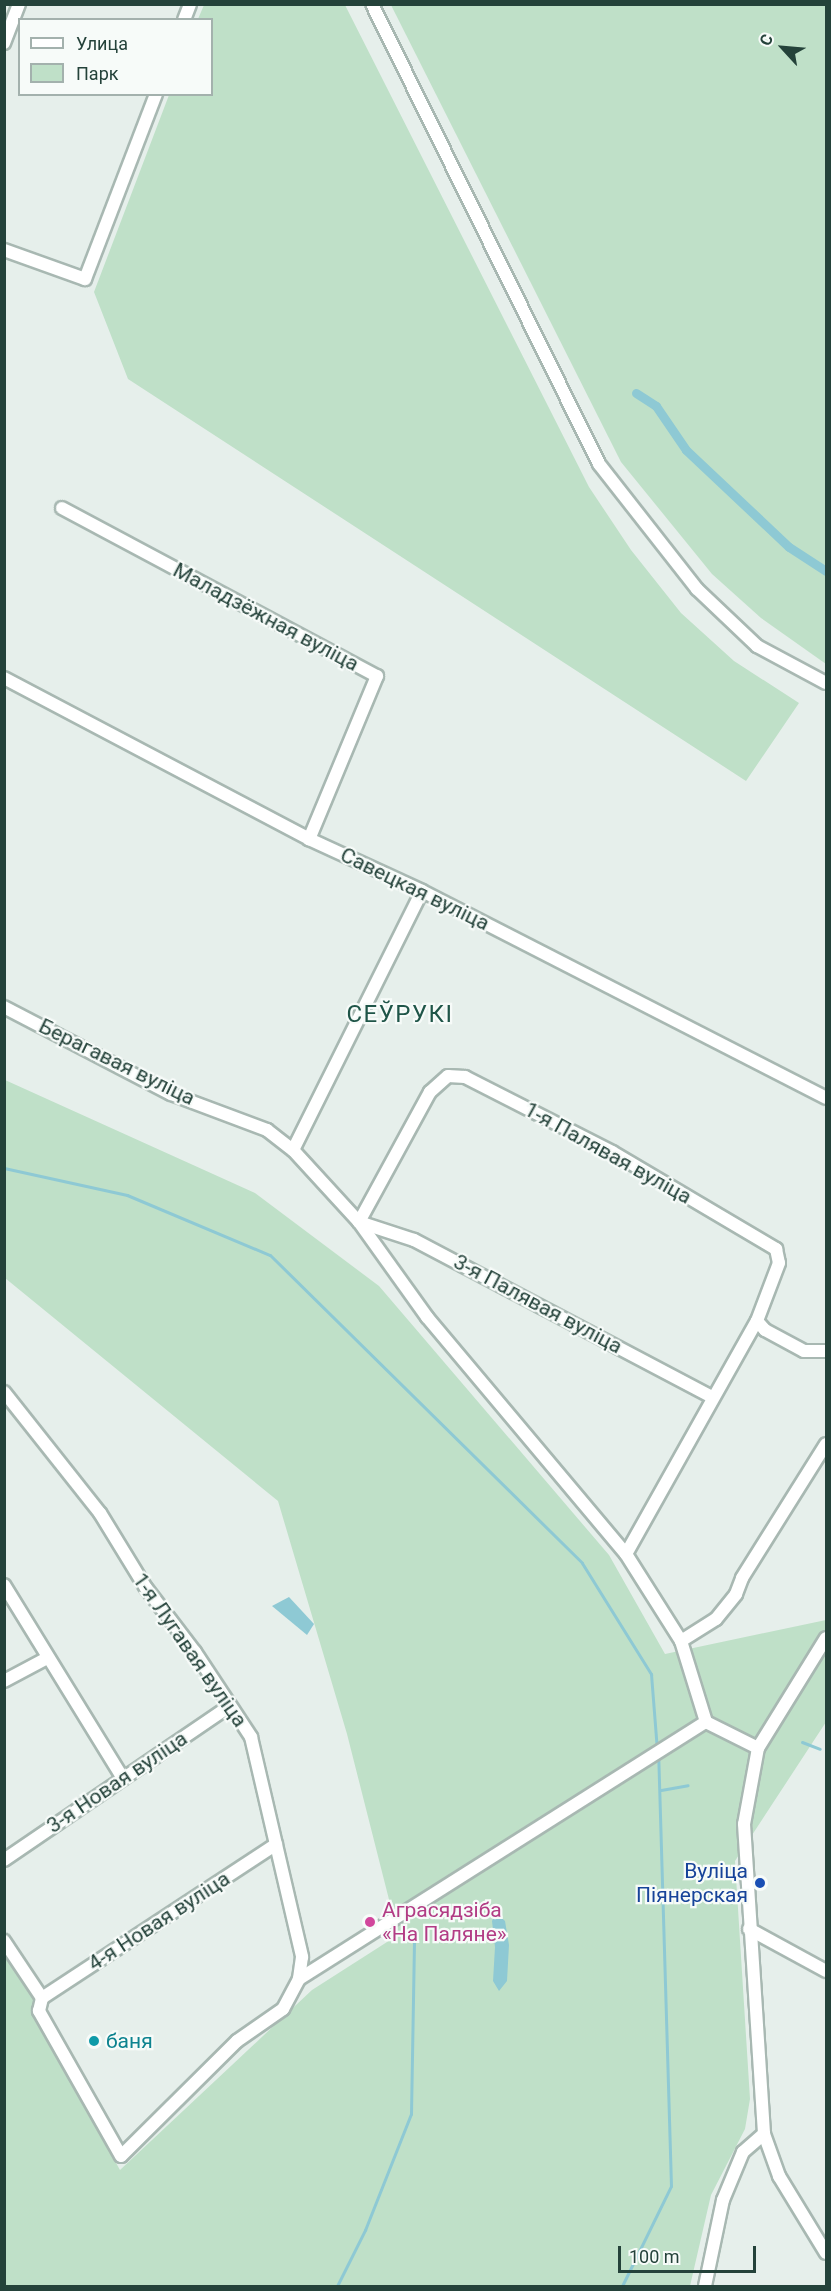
<!DOCTYPE html>
<meta charset="utf-8">
<style>
body{margin:0}
#map{position:relative;width:831px;height:2291px;overflow:hidden;background:#e6efeb;font-family:Roboto,sans-serif}
div>[style]{position:absolute}
.green>*{inset:0;background:#bfe0c8}
.water>*{inset:0;background:#8ec9d4}
.stream>*{height:3px;margin:-1.5px;padding:0 1.5px;transform-origin:1.5px;border-radius:1.5px;background:#8ec9d4}
.canal>*{height:9px;margin:-4.5px;padding:0 4.5px;transform-origin:4.5px;border-radius:4.5px;background:#8ec9d4}
.roads{filter:drop-shadow(2px 0 #a8b8b2) drop-shadow(-2px 0 #a8b8b2) drop-shadow(0 2px #a8b8b2) drop-shadow(0 -2px #a8b8b2)}
.minor>*{height:12px;margin:-6px;padding:0 6px;transform-origin:6px;border-radius:6px;background:#fff}
.dots>*{width:16px;height:16px;translate:-50% -50%;box-sizing:border-box;border:3px solid #f7fbf9;border-radius:50%}
span{translate:-50% -50%;white-space:nowrap;text-align:center;line-height:1.15;-webkit-text-stroke:4.5px #f7fbf9;paint-order:stroke}
.street-label{font-size:21px;color:#24423a}
.transit-label{font-size:21px;color:#164399}
.right{translate:-100% -50%;text-align:right}
.hotel-label{font-size:21px;color:#b23c85}
.left{translate:0 -50%;text-align:left}
.culture-label{font-size:21px;color:#0d838f}
.quarter-label{font-size:24px;color:#1f5548;letter-spacing:1.5px}
.frame{position:absolute;inset:0;border:6px solid #24423a;pointer-events:none}
.legend{position:absolute;left:18px;top:18px;width:195px;height:78px;box-sizing:border-box;background:#f7fbf9;border:2px solid #a3b1ad;margin:0;padding:8px 10px;list-style:none;font-size:18px;color:#24423a}
.legend li{display:flex;align-items:center;gap:12px;height:30px}
.legend b{width:30px;border:2px solid #a3b1ad}
.north{position:absolute;left:753px;top:18px;width:60px;height:60px;-webkit-text-stroke:4px #f7fbf9;paint-order:stroke;rotate:296deg;font-size:16px;font-weight:700;line-height:24px;text-align:center;color:#24423a}
.north::after{content:'';display:block;margin:auto;width:21px;height:27px;background:#24423a;clip-path:polygon(50% 0,100% 100%,50% 72%,0 100%)}
.scale{position:absolute;left:618px;top:2246px;width:138px;height:27px;box-sizing:border-box;border:3px solid #24423a;border-top:0;padding-left:8px;font-size:18px;line-height:21px;white-space:nowrap;color:#24423a;-webkit-text-stroke:4px #f7fbf9;paint-order:stroke}
</style>
<div id="map">
<div class="green">
<div style="clip-path:polygon(204px 5px,345px 5px,589px 487px,631px 550px,681px 613px,734px 661px,799px 703px,746px 781px,128px 379px,94px 292px,169px 95px,212px 94px,212px 20px,198px 19px)"></div>
<div style="clip-path:polygon(391px 5px,826px 5px,826px 664px,761px 618px,712px 574px,621px 462px)"></div>
<div style="clip-path:polygon(5px 1080px,255px 1193px,379px 1286px,609px 1555px,665px 1654px,826px 1620px,826px 1722px,735px 1861px,750px 2099px,745px 2129px,711px 2195px,690px 2286px,5px 2286px,5px 1953px,32px 1994px,38px 2023px,120px 2170px,312px 1990px,398px 1935px,347px 1734px,278px 1501px,5px 1278px)"></div>
</div>
<div class="water">
<div style="clip-path:polygon(289px 1597px,314px 1624px,307px 1635px,272px 1606px)"></div>
<div style="clip-path:polygon(496px 1913px,505px 1921px,509px 1945px,507px 1981px,499px 1991px,493px 1981px,495px 1947px,492px 1921px)"></div>
</div>
<div class="stream">
<div style="left:4px;top:1168px;width:126px;rotate:12.4deg"></div>
<div style="left:127px;top:1195px;width:155px;rotate:22.8deg"></div>
<div style="left:270px;top:1255px;width:438px;rotate:44.6deg"></div>
<div style="left:582px;top:1563px;width:131px;rotate:58.1deg"></div>
<div style="left:651px;top:1674px;width:76px;rotate:85.5deg"></div>
<div style="left:802px;top:1742px;width:19px;rotate:21deg"></div>
<div style="left:661px;top:1790px;width:27px;rotate:-10deg"></div>
<div style="left:337px;top:2286px;width:63px;rotate:-63.4deg"></div>
<div style="left:365px;top:2230px;width:125px;rotate:-68.4deg"></div>
<div style="left:411px;top:2114px;width:177px;rotate:-89deg"></div>
<div style="left:622px;top:2286px;width:111px;rotate:-63.9deg"></div>
<div style="left:671px;top:2186px;width:429px;rotate:-91.7deg"></div>
</div>
<div class="canal">
<div style="left:636px;top:393px;width:24px;rotate:33deg"></div>
<div style="left:656px;top:406px;width:53px;rotate:55.7deg"></div>
<div style="left:686px;top:450px;width:141px;rotate:43.3deg"></div>
<div style="left:789px;top:547px;width:44px;rotate:33deg"></div>
</div>
<div class="roads">
<div class="minor">
<div style="left:372px;top:4px;width:513px;rotate:63.73deg"></div>
<div style="left:599px;top:464px;width:159px;rotate:51.9deg"></div>
<div style="left:697px;top:589px;width:83px;rotate:43.5deg"></div>
<div style="left:757px;top:646px;width:78px;rotate:28.2deg"></div>
<div style="left:184px;top:20px;width:17px;rotate:-69deg"></div>
<div style="left:4px;top:43px;width:42px;rotate:-69deg"></div>
<div style="left:4px;top:250px;width:86px;rotate:19.7deg"></div>
<div style="left:85px;top:279px;width:198px;rotate:-69deg"></div>
<div style="left:62px;top:508px;width:357px;rotate:28.1deg"></div>
<div style="left:377px;top:676px;width:177px;rotate:112.6deg"></div>
<div style="left:4px;top:678px;width:345px;rotate:27.8deg"></div>
<div style="left:309px;top:839px;width:124px;rotate:24.7deg"></div>
<div style="left:422px;top:891px;width:454px;rotate:27.1deg"></div>
<div style="left:4px;top:1007px;width:188px;rotate:27.5deg"></div>
<div style="left:171px;top:1094px;width:103px;rotate:20.6deg"></div>
<div style="left:267px;top:1130px;width:33px;rotate:38deg"></div>
<div style="left:293px;top:1150px;width:98px;rotate:47.5deg"></div>
<div style="left:359px;top:1222px;width:117px;rotate:54.4deg"></div>
<div style="left:427px;top:1317px;width:309px;rotate:50deg"></div>
<div style="left:626px;top:1554px;width:103px;rotate:57.7deg"></div>
<div style="left:681px;top:1641px;width:85px;rotate:72.8deg"></div>
<div style="left:293px;top:1150px;width:289px;rotate:-63.5deg"></div>
<div style="left:4px;top:1392px;width:154px;rotate:51.6deg"></div>
<div style="left:100px;top:1513px;width:88px;rotate:58.5deg"></div>
<div style="left:146px;top:1588px;width:81px;rotate:52.6deg"></div>
<div style="left:195px;top:1652px;width:102px;rotate:56.6deg"></div>
<div style="left:251px;top:1737px;width:226px;rotate:76.9deg"></div>
<div style="left:302px;top:1957px;width:22px;rotate:98deg"></div>
<div style="left:299px;top:1979px;width:34px;rotate:118deg"></div>
<div style="left:283px;top:2009px;width:56px;rotate:145.2deg"></div>
<div style="left:237px;top:2041px;width:163px;rotate:135.2deg"></div>
<div style="left:121px;top:2156px;width:167px;rotate:-119.5deg"></div>
<div style="left:39px;top:2011px;width:13px;rotate:-77deg"></div>
<div style="left:42px;top:1998px;width:69px;rotate:-123.7deg"></div>
<div style="left:712px;top:1397px;width:337px;rotate:-152.2deg"></div>
<div style="left:414px;top:1240px;width:58px;rotate:-161.9deg"></div>
<div style="left:359px;top:1222px;width:148px;rotate:-61.4deg"></div>
<div style="left:430px;top:1092px;width:24px;rotate:-42deg"></div>
<div style="left:448px;top:1076px;width:17px;rotate:3deg"></div>
<div style="left:465px;top:1077px;width:165px;rotate:27deg"></div>
<div style="left:612px;top:1152px;width:191px;rotate:30.6deg"></div>
<div style="left:776px;top:1249px;width:14px;rotate:78deg"></div>
<div style="left:779px;top:1263px;width:62px;rotate:110.8deg"></div>
<div style="left:757px;top:1321px;width:12px;rotate:48deg"></div>
<div style="left:765px;top:1330px;width:44px;rotate:28.3deg"></div>
<div style="left:804px;top:1351px;width:22px"></div>
<div style="left:626px;top:1554px;width:267px;rotate:-60.7deg"></div>
<div style="left:4px;top:1585px;width:225px;rotate:58.4deg"></div>
<div style="left:826px;top:1638px;width:129px;rotate:121.7deg"></div>
<div style="left:758px;top:1748px;width:77px;rotate:100.4deg"></div>
<div style="left:744px;top:1824px;width:311px;rotate:86.3deg"></div>
<div style="left:764px;top:2134px;width:45px;rotate:70.3deg"></div>
<div style="left:779px;top:2176px;width:90px;rotate:58.6deg"></div>
<div style="left:681px;top:1641px;width:41px;rotate:-32.2deg"></div>
<div style="left:716px;top:1619px;width:32px;rotate:-51deg"></div>
<div style="left:736px;top:1594px;width:17px;rotate:-69deg"></div>
<div style="left:742px;top:1578px;width:158px;rotate:-57.9deg"></div>
<div style="left:4px;top:1681px;width:49px;rotate:-28.1deg"></div>
<div style="left:4px;top:1860px;width:273px;rotate:-34.3deg"></div>
<div style="left:749px;top:1929px;width:88px;rotate:28.6deg"></div>
<div style="left:299px;top:1979px;width:481px;rotate:-32.3deg"></div>
<div style="left:706px;top:1722px;width:58px;rotate:26.6deg"></div>
<div style="left:42px;top:1998px;width:280px;rotate:-33.3deg"></div>
<div style="left:705px;top:2286px;width:88px;rotate:-78.2deg"></div>
<div style="left:723px;top:2200px;width:52px;rotate:-67.4deg"></div>
<div style="left:743px;top:2152px;width:28px;rotate:-41deg"></div>
</div>
</div>
<div class="dots">
<div style="left:760px;top:1883px;background:#1a4fb4"></div>
<div style="left:370px;top:1922px;background:#d1479c"></div>
<div style="left:94px;top:2041px;background:#0f9aa8"></div>
</div>
<div class="street-label">
<span style="left:266px;top:617px;rotate:28deg">Маладзёжная вуліца</span>
<span style="left:415px;top:889px;rotate:26deg">Савецкая вуліца</span>
<span style="left:117px;top:1062px;rotate:26deg">Берагавая вуліца</span>
<span style="left:608px;top:1153px;rotate:29deg">1-я Палявая вуліца</span>
<span style="left:538px;top:1304px;rotate:28deg">3-я Палявая вуліца</span>
<span style="left:190px;top:1650px;rotate:55deg">1-я Лугавая вуліца</span>
<span style="left:117px;top:1782px;rotate:-34deg">3-я Новая вуліца</span>
<span style="left:159px;top:1921px;rotate:-33deg">4-я Новая вуліца</span>
</div>
<div class="transit-label">
<span class="right" style="left:748px;top:1883px">Вуліца<br>Піянерская</span>
</div>
<div class="hotel-label">
<span class="left" style="left:382px;top:1922px">Аграсядзіба<br>«На Паляне»</span>
</div>
<div class="culture-label">
<span class="left" style="left:106px;top:2041px">баня</span>
</div>
<div class="quarter-label">
<span style="left:400px;top:1015px">СЕЎРУКІ</span>
</div>
<div class="frame"></div>
<ul class="legend">
<li><b style="height:8px;background:#fff"></b>Улица</li>
<li><b style="height:16px;background:#bfe0c8"></b>Парк</li>
</ul>
<div class="north">С</div>
<div class="scale">100 m</div>
</div>
